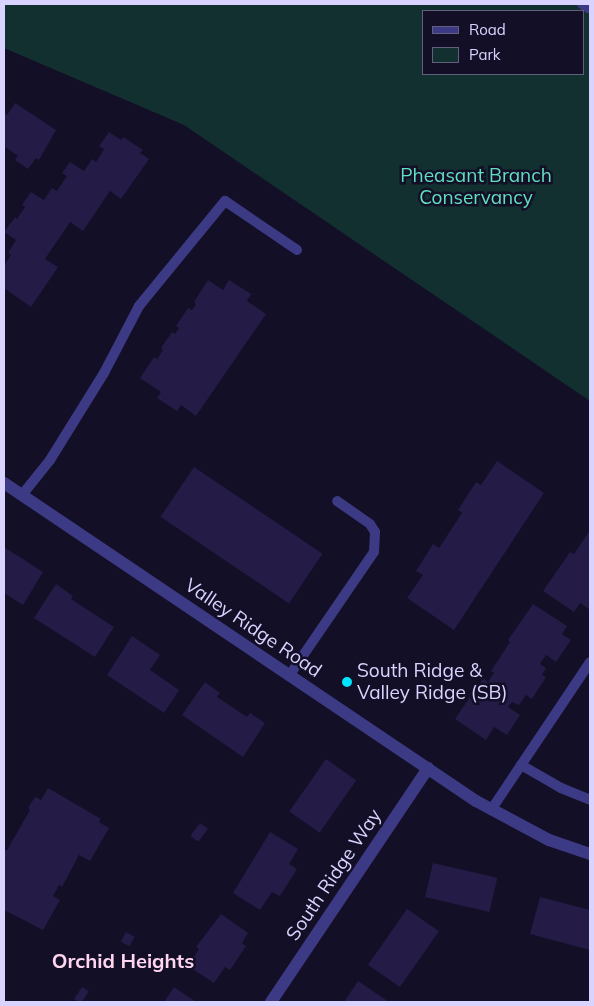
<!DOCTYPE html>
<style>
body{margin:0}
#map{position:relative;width:594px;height:1006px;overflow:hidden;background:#130f26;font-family:Mulish,sans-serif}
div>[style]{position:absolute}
.green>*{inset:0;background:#12302f}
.building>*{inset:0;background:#241b47;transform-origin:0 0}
.lane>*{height:10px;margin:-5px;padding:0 5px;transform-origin:5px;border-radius:5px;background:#3d3a85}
.street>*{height:12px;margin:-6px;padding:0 6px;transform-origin:6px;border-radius:6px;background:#3d3a85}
.dots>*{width:14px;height:14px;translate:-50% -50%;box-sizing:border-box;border:2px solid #130f26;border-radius:50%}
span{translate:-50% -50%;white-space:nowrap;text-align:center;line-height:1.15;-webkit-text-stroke:5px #130f26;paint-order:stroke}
.park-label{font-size:19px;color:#5fe0c0}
.street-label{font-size:19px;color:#d9d4ff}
.poi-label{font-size:19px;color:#d9d4ff}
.left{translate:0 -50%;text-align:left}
.neighbourhood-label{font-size:20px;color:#ffd6f0;font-weight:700}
.frame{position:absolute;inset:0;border:5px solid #d9d4ff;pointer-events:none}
.legend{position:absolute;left:422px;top:10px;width:162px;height:65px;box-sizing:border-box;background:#130f26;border:1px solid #625e7d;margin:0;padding:6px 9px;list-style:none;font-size:15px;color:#d9d4ff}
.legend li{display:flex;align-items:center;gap:10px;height:25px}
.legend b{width:25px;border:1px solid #625e7d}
</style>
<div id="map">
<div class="green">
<div style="clip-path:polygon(evenodd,4px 4px,590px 4px,590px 401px,184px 125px,4px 48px,4px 4px,423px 11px,583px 11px,583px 74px,423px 74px,423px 11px)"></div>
</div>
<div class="building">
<div style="clip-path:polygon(15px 103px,56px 130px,39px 160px,36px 158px,28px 169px,15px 160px,18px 156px,4px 146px,4px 112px,7px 115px)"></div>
<div style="clip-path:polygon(109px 132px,121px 140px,123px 137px,143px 150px,140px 153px,149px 159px,121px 199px,110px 191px,83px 231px,70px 222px,45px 259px,58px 267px,31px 307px,4px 288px,4px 266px,11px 255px,8px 253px,16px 240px,4px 232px,15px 217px,17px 219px,25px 207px,22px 205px,31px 192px,44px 200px,52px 188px,57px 191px,67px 176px,62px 173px,70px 162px,84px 171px,92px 159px,96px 162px,104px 149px,99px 146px)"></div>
<div style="clip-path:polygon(208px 280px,223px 290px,229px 280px,251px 294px,247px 301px,266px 314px,196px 416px,181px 405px,177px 411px,157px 398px,161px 392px,140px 378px,154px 357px,157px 359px,163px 350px,161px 348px,172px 332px,175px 334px,179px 328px,176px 326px,188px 308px,192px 310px,196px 304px,194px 302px)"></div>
<div style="clip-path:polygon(497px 461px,544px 493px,454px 630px,407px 598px,423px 575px,416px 571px,433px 544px,439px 548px,462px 513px,458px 510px,476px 482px,481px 485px)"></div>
<div style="left:194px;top:467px;width:155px;height:60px;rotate:34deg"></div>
<div style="clip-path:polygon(590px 530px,590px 610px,580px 603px,574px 612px,543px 591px,570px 552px,574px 554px)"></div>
<div style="clip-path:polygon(4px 547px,43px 572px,23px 605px,4px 593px)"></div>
<div style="clip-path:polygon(56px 584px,73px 596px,71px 599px,114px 627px,95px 657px,34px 618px)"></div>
<div style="clip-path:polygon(533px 604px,567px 626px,562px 634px,571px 640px,556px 662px,546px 655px,540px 664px,546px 668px,542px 675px,546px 677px,532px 699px,526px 695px,519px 705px,512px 702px,508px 707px,520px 715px,507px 735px,494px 727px,486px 740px,455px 719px,483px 678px,488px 682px,494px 673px,491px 671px,510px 642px,508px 640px)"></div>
<div style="clip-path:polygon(132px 636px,160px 655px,150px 670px,179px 690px,164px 713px,107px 675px)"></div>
<div style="clip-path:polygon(205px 682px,220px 693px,217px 697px,247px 717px,250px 713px,265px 723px,243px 757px,182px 715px)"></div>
<div style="left:326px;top:759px;width:37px;height:64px;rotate:35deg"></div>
<div style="clip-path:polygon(48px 788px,101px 819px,99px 822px,109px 828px,90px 861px,79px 855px,62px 887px,59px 885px,53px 896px,60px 900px,43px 930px,4px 910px,4px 851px,7px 850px,30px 810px,28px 808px,35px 797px,41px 800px)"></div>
<div style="left:200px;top:823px;width:10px;height:16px;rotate:37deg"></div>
<div style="clip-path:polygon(270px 832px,298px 849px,289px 864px,297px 869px,280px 896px,272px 892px,260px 910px,233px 893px)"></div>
<div style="left:433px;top:863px;width:66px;height:35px;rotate:13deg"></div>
<div style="clip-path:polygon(540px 897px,590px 910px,590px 950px,530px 934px)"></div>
<div style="left:407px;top:909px;width:39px;height:68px;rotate:35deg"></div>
<div style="clip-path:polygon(221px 914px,248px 933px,242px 943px,246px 946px,230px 970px,225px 967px,214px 983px,188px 966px,199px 949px,196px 947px)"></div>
<div style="left:126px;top:932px;width:10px;height:11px;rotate:29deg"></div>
<div style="clip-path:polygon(358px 981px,389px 1002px,344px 1002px)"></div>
<div style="clip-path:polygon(82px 987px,89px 991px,82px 1002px,79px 1002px,74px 999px)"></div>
<div style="clip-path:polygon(174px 987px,196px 1002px,164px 1002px)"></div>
</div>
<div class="lane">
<div style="left:582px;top:4px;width:9px;rotate:32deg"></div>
<div style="left:22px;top:495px;width:45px;rotate:-51.3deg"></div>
<div style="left:50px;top:460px;width:102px;rotate:-58.2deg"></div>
<div style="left:104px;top:373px;width:76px;rotate:-62.4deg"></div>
<div style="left:139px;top:306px;width:136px;rotate:-50.7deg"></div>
<div style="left:225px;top:201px;width:87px;rotate:34.2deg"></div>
<div style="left:289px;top:676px;width:150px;rotate:-55.6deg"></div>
<div style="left:374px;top:552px;width:20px;rotate:-87deg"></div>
<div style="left:375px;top:532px;width:9px;rotate:-122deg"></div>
<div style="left:370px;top:524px;width:40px;rotate:-145.1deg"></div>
<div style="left:521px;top:765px;width:46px;rotate:29.9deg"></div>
<div style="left:561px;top:788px;width:31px;rotate:22deg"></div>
<div style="left:491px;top:810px;width:178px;rotate:-56.2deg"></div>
</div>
<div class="street">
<div style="left:4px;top:483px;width:569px;rotate:33.97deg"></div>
<div style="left:476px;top:801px;width:83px;rotate:28.1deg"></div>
<div style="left:549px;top:840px;width:43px;rotate:18.9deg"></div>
<div style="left:271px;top:1002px;width:282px;rotate:-56.1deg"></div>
</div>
<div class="dots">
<div style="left:347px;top:682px;background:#00e5ff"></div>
</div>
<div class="park-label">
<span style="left:476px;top:187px">Pheasant Branch<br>Conservancy</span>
</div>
<div class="street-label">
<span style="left:253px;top:628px;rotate:34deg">Valley Ridge Road</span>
<span style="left:334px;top:875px;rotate:-56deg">South Ridge Way</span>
</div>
<div class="poi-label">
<span class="left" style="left:357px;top:682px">South Ridge &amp;<br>Valley Ridge (SB)</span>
</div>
<div class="neighbourhood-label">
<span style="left:123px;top:960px">Orchid Heights</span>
</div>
<div class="frame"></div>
<ul class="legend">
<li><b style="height:6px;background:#3d3a85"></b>Road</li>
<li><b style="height:14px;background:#12302f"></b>Park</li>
</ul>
</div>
